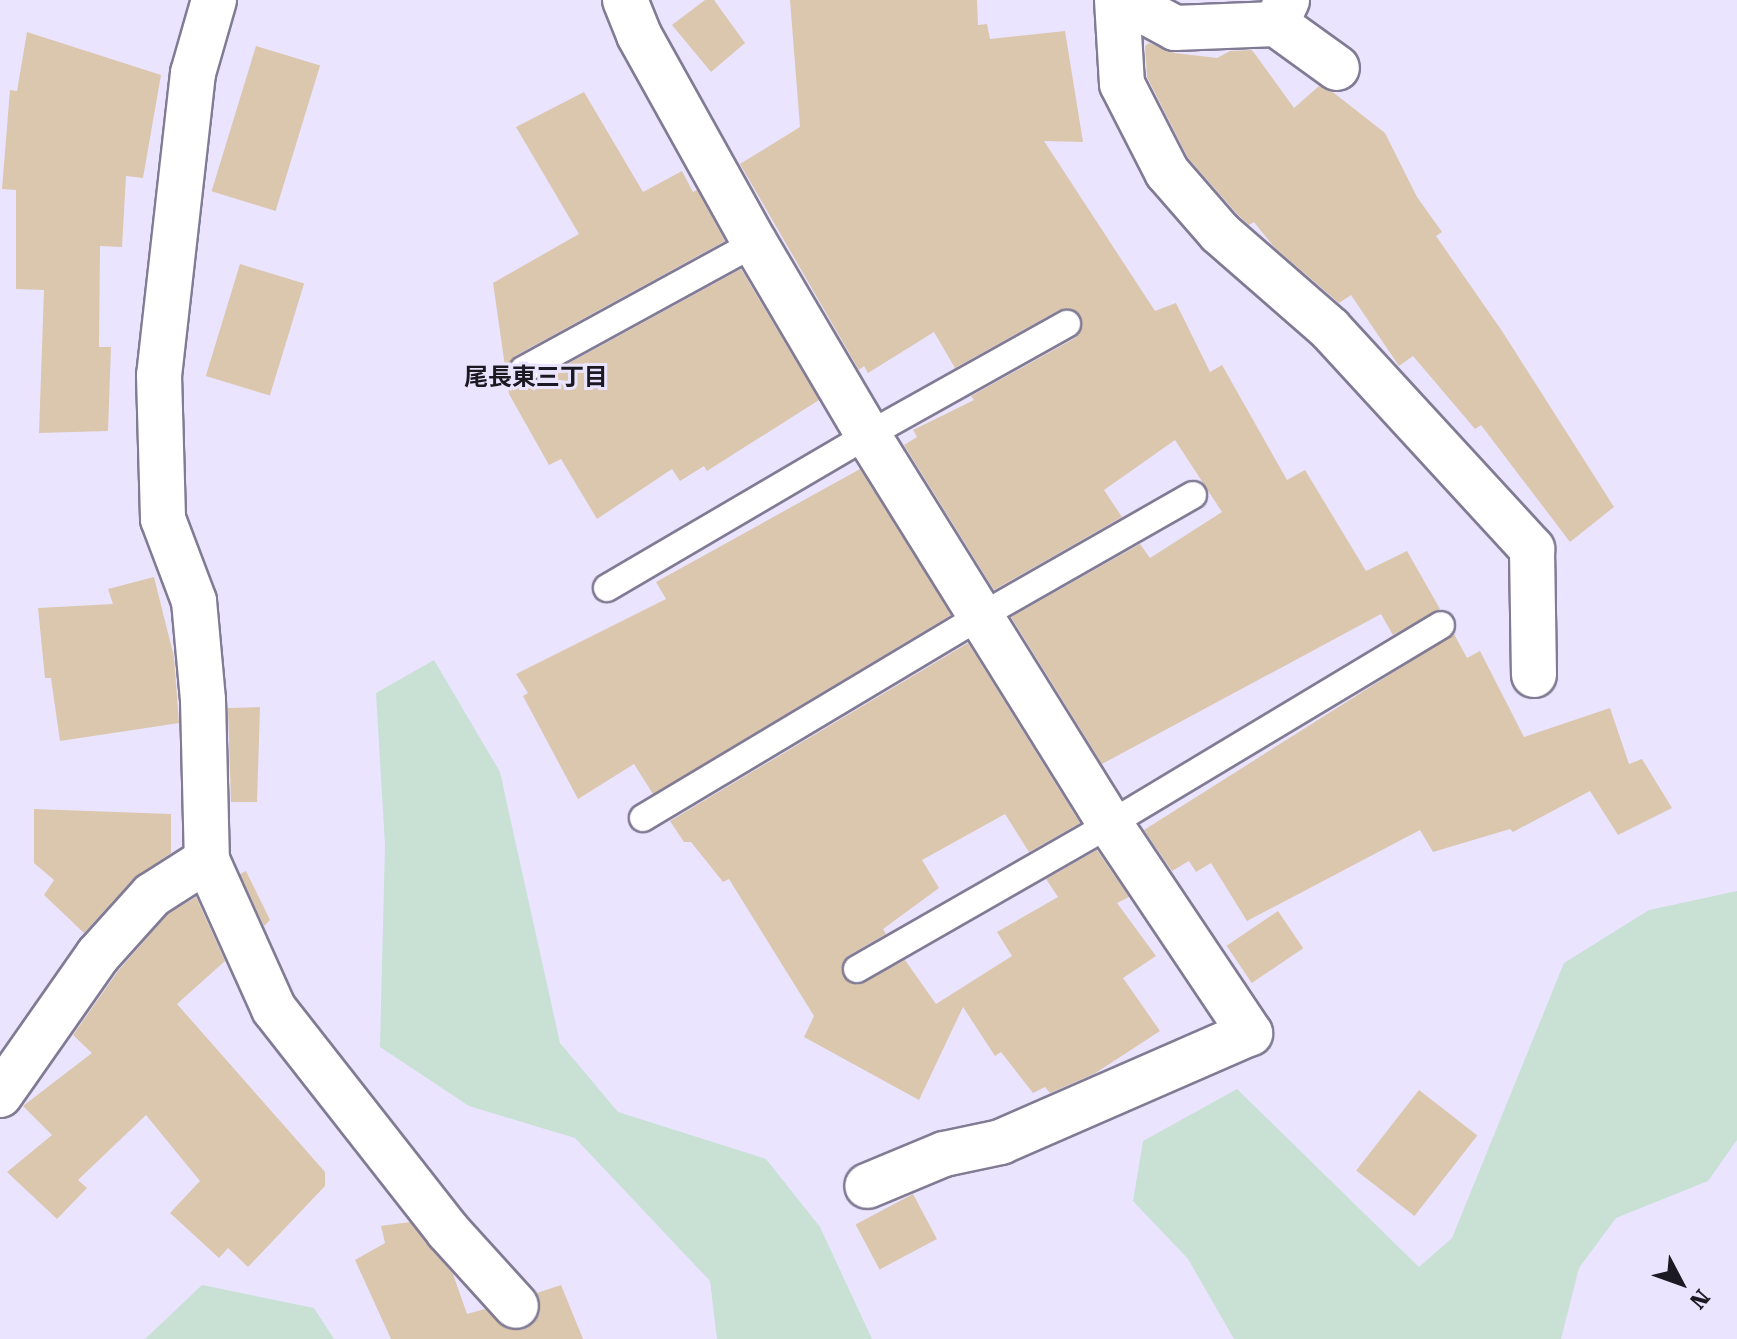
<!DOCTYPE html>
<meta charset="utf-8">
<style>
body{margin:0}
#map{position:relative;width:1737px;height:1339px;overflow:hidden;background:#eae4ff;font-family:"Roboto Serif","Noto Sans JP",serif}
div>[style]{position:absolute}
.green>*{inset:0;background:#c8e1d4}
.building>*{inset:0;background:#dbc7ad;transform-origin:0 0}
.roads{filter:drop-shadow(2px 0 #817b94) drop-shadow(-2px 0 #817b94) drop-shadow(0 2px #817b94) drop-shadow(0 -2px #817b94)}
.lane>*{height:26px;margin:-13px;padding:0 13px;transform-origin:13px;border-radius:13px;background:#fff}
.street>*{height:44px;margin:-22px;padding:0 22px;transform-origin:22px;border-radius:22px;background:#fff}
span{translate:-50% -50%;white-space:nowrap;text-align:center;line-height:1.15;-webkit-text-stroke:6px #eae4ff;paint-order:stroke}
.neighbourhood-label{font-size:24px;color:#1b1922;font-weight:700}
.north{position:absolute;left:1641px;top:1243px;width:80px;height:80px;-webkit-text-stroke:6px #eae4ff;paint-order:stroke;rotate:131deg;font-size:22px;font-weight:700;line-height:32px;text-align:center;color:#1b1922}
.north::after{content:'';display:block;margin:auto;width:28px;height:36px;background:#1b1922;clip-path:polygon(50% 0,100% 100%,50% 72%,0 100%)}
</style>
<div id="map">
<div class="green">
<div style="clip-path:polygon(434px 660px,500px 772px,560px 1043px,618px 1112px,766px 1159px,820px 1227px,872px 1339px,717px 1339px,710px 1281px,575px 1138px,469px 1106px,380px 1047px,385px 845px,376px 693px)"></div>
<div style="clip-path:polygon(1737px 891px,1737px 1140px,1708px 1181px,1616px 1218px,1579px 1268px,1561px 1339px,1234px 1339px,1188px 1259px,1133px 1201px,1143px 1141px,1237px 1089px,1419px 1267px,1452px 1238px,1564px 963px,1649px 910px)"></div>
<div style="clip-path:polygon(202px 1285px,314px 1308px,334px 1339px,145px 1339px)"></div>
</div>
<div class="building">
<div style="clip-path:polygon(705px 0,714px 0,745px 43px,711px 72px,672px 25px)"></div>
<div style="clip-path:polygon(790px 0,977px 0,978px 25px,987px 24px,990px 39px,1065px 31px,1083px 142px,1044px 141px,1155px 311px,1176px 303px,1210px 372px,1222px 365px,1287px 480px,1305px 470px,1366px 571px,1407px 551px,1440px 609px,1393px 635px,1381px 614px,1102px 764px,1011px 617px,1140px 544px,1150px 558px,1222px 512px,1175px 440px,1104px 490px,1122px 517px,994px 590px,904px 445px,917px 437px,913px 430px,974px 400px,971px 396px,1075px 338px,1081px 331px,1081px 317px,1074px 310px,1059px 310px,955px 368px,934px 332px,868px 373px,864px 366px,859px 370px,740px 164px,800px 127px)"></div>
<div style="clip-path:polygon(27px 32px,161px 75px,143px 178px,126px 176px,122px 247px,100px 246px,99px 347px,111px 347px,108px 431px,39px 433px,44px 290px,16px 289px,16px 190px,2px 189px,10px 90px,17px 91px)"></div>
<div style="clip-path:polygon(1149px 43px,1175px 53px,1217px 58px,1230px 51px,1252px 50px,1294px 108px,1319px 86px,1334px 93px,1385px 133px,1417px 197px,1442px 232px,1436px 236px,1502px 331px,1614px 507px,1570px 542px,1481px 425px,1475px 429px,1413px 356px,1399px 366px,1351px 295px,1339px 303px,1274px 247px,1254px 222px,1249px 225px,1238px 215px,1188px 158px,1147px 77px,1145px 46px)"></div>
<div style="left:256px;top:46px;width:67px;height:152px;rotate:17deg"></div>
<div style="clip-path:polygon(584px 92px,643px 192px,682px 171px,693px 192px,697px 190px,725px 241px,515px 356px,507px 369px,509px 378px,522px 386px,531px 384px,741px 269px,819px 400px,707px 471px,704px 466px,680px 481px,672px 469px,597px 519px,561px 459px,549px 465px,509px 394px,493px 283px,579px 234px,516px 127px)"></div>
<div style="left:240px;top:264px;width:67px;height:117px;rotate:17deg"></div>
<div style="clip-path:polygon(860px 469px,951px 615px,653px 794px,634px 764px,578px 799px,523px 696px,528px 693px,516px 674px,666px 599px,656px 582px)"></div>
<div style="clip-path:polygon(154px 577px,174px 657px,179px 723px,60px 741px,51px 678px,45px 678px,38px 608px,113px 604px,108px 589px)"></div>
<div style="clip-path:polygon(1454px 634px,1467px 658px,1480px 651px,1524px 737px,1610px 708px,1629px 764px,1642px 759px,1672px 808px,1618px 835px,1590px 791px,1513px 832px,1510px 829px,1433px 852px,1420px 830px,1247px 921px,1211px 863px,1196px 872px,1189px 861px,1172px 871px,1144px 830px)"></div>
<div style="clip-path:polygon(968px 643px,1080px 823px,1029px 852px,1005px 814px,922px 860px,939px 888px,883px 929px,886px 934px,848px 956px,843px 962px,843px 976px,858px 985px,905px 960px,936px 1004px,1012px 956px,997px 932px,1058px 897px,1046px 879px,1097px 850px,1129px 897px,1117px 903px,1156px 956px,1123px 978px,1160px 1031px,1094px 1074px,1050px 1093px,1045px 1087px,1033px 1093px,1001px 1052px,995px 1056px,963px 1007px,919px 1100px,804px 1037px,814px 1016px,729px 879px,723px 882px,691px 842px,684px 842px,670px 821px)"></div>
<div style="clip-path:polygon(260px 707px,257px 802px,231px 802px,228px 708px)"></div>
<div style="clip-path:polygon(34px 809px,171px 814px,171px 853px,134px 878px,84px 933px,44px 895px,54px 880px,34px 863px)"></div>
<div style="clip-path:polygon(246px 871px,270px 920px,264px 926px,240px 874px)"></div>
<div style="clip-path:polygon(196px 897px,225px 961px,177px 1004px,325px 1172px,325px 1186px,248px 1267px,228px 1248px,219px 1258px,170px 1213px,200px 1181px,146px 1115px,78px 1180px,87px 1188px,57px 1219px,7px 1172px,52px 1135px,23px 1106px,92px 1053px,73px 1035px,118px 971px,168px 914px)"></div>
<div style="left:1278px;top:911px;width:45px;height:62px;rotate:56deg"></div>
<div style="left:1419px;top:1090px;width:74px;height:102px;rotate:38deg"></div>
<div style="left:913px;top:1194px;width:51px;height:65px;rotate:62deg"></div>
<div style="clip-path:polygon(410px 1222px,453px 1274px,467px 1314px,485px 1309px,508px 1329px,522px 1330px,533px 1324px,539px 1314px,537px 1293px,561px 1285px,583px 1339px,391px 1339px,355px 1260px,385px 1243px,381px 1226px)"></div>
</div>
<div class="roads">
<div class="lane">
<div style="left:523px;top:370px;width:264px;rotate:-28.7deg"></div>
<div style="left:607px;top:588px;width:303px;rotate:-30.4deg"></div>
<div style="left:868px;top:435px;width:228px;rotate:-29.2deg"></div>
<div style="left:643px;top:818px;width:394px;rotate:-30.9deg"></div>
<div style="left:981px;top:616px;width:244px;rotate:-29.7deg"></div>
<div style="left:857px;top:969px;width:292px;rotate:-29.8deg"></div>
<div style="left:1110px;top:824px;width:386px;rotate:-31deg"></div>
</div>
<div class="street">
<div style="left:214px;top:0;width:76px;rotate:106deg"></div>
<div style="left:193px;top:73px;width:304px;rotate:96.4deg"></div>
<div style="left:159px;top:375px;width:144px;rotate:88.4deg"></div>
<div style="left:163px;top:519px;width:88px;rotate:69.3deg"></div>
<div style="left:194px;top:601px;width:99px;rotate:84.8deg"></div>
<div style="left:203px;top:700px;width:160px;rotate:88.6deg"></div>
<div style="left:207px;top:860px;width:163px;rotate:65.8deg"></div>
<div style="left:274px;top:1009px;width:282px;rotate:51.9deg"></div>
<div style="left:448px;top:1231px;width:101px;rotate:47.8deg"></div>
<div style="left:625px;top:0;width:38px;rotate:68deg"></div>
<div style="left:639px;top:35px;width:238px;rotate:60.9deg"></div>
<div style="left:755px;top:243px;width:223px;rotate:59.5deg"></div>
<div style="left:868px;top:435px;width:458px;rotate:58.1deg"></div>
<div style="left:1110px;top:824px;width:252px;rotate:56.2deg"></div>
<div style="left:1250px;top:1033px;width:272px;rotate:156.4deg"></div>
<div style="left:1001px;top:1142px;width:58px;rotate:168.1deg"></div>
<div style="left:944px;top:1154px;width:83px;rotate:157.4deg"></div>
<div style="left:1117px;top:0;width:84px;rotate:86.6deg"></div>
<div style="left:1122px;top:84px;width:99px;rotate:62.9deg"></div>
<div style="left:1167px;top:172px;width:81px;rotate:49deg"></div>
<div style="left:1220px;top:233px;width:146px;rotate:41.1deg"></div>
<div style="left:1330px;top:329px;width:299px;rotate:47.4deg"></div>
<div style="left:1532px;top:549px;width:126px;rotate:89.1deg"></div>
<div style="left:1123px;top:0;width:59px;rotate:28.3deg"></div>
<div style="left:1175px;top:28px;width:101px;rotate:-2.3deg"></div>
<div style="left:1276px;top:24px;width:26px;rotate:-65deg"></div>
<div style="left:1276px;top:24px;width:75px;rotate:35.8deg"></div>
<div style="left:0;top:1095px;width:171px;rotate:-55deg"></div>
<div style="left:98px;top:955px;width:81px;rotate:-48deg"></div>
<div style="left:152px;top:895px;width:65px;rotate:-32.5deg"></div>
</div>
</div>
<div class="neighbourhood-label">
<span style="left:536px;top:378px">尾長東三丁目</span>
</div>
<div class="north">N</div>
</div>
